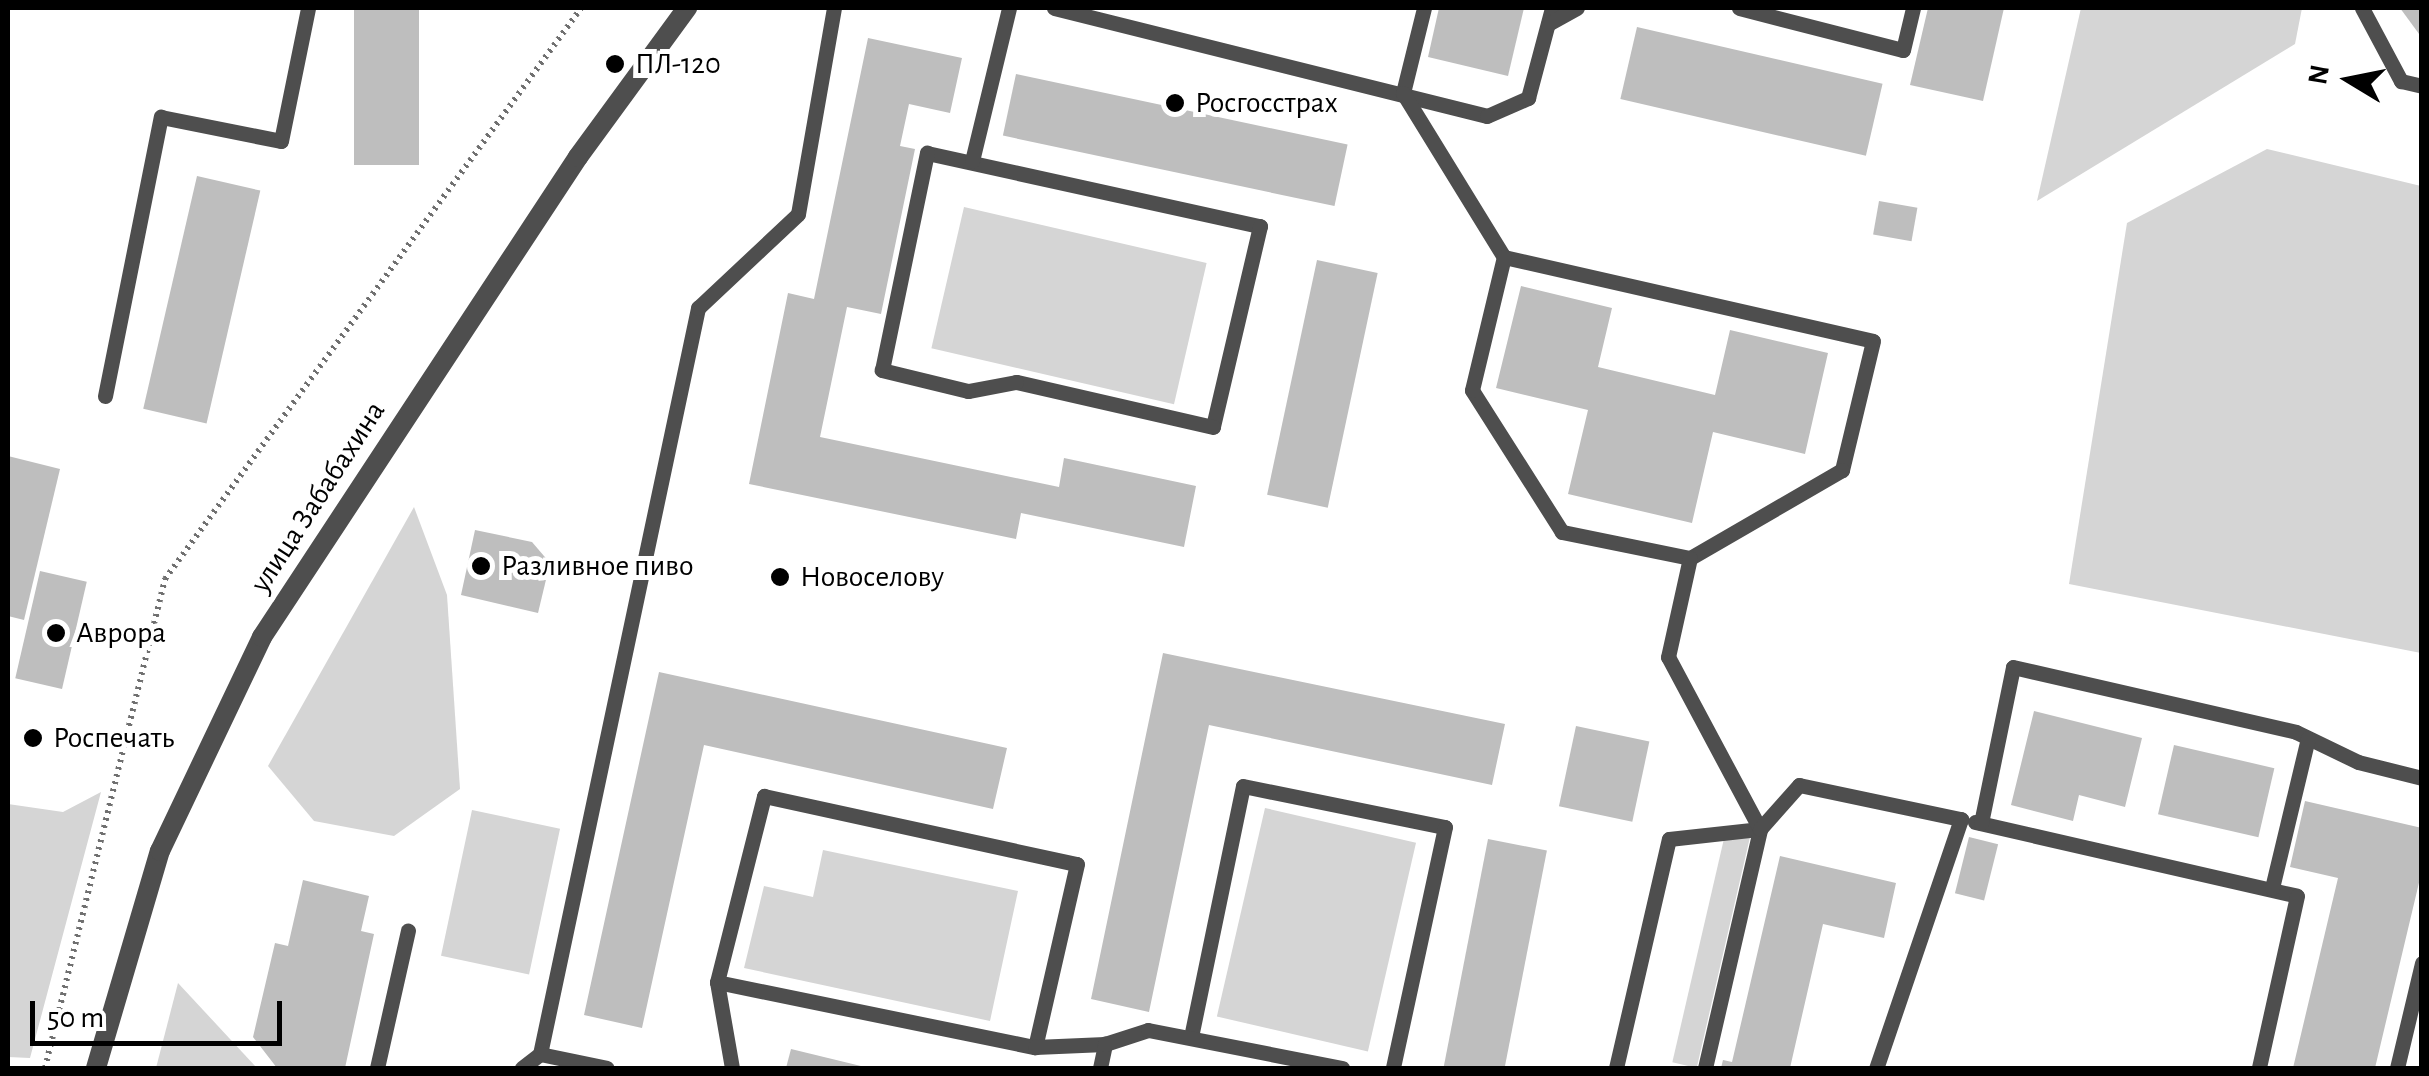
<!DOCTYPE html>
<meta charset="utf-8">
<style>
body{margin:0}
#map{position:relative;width:2429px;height:1076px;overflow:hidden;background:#fff;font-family:"Alegreya Sans",sans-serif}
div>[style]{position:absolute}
.green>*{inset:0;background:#d5d5d5;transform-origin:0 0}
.building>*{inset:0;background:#bebebe;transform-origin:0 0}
.path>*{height:6px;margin-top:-3px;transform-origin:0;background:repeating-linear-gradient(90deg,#707070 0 2.5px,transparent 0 7.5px)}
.service>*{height:15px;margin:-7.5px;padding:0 7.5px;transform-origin:7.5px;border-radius:7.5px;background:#4e4e4e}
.tertiary>*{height:20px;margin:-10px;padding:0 10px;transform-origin:10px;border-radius:10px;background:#4e4e4e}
.dots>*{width:28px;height:28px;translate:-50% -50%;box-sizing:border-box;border:5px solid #fff;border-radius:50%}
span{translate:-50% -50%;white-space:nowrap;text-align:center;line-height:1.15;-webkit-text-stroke:10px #fff;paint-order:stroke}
.poi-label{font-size:30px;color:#000}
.left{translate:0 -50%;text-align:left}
.street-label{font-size:30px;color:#000}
.frame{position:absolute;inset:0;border:10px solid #000;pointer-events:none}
.north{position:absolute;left:2299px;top:30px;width:100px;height:100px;-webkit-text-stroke:8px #fff;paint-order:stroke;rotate:280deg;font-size:28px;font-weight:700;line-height:40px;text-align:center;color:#000}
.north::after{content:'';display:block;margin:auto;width:35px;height:45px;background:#000;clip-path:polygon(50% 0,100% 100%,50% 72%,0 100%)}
.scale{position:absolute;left:30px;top:1001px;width:252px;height:45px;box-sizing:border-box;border:5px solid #000;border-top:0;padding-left:12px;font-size:30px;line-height:35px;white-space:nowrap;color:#000;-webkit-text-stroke:8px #fff;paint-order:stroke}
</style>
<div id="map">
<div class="green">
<div style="clip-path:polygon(2081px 8px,2302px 8px,2295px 44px,2037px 201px)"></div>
<div style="clip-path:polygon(2267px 149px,2421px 186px,2421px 653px,2069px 584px,2127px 223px)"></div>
<div style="left:964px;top:207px;width:249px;height:145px;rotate:13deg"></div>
<div style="clip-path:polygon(414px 507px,447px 595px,460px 789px,394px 836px,314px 821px,268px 766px)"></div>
<div style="clip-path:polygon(101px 792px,30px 1058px,8px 1057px,8px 804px,63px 812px)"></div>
<div style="left:1265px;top:808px;width:155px;height:214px;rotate:13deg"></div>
<div style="left:472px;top:810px;width:90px;height:149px;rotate:12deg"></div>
<div style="left:1750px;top:837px;width:237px;height:25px;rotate:103deg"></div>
<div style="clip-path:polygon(823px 850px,1018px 891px,990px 1021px,744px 968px,764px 886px,813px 897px)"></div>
<div style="clip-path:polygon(178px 983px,257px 1068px,156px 1068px)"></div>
</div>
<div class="building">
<div style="left:354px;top:8px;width:65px;height:157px"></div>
<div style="clip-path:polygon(1439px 8px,1524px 8px,1508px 76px,1428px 57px)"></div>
<div style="clip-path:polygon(1928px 8px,2004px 8px,1983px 101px,1910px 85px)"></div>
<div style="clip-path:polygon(2400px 8px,2422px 8px,2422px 38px)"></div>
<div style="left:1637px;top:27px;width:252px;height:74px;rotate:13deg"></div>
<div style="clip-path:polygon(868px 38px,962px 58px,950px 113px,909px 104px,900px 146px,915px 149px,881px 314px,847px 307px,820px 437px,1059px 487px,1064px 458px,1196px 486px,1184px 547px,1021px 513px,1016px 539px,749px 484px,788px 293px,814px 299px)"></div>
<div style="left:1016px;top:74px;width:339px;height:63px;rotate:12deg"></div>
<div style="left:197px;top:176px;width:65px;height:239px;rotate:13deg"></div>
<div style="left:1879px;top:201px;width:39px;height:34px;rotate:10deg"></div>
<div style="left:1317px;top:260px;width:62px;height:240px;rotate:12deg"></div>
<div style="clip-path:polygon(1521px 286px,1612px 308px,1598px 367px,1715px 395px,1730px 330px,1828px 353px,1805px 454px,1713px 432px,1692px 523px,1568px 494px,1588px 410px,1496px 388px)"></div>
<div style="clip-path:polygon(8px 456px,60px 469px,24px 620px,8px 616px)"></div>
<div style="clip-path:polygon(475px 530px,532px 542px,550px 563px,538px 613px,461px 595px)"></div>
<div style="left:40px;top:571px;width:48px;height:110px;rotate:13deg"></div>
<div style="clip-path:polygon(1163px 653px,1505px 724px,1492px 785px,1209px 725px,1149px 1012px,1091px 999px)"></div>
<div style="clip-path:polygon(659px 672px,1007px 748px,993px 809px,704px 745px,642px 1028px,584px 1015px)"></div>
<div style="clip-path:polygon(2034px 711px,2142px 738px,2125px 807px,2079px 795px,2073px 821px,2011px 805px)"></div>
<div style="left:1576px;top:726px;width:75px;height:82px;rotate:12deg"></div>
<div style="left:2174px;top:745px;width:103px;height:71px;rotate:13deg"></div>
<div style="clip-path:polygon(2305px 801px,2422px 828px,2422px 870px,2375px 1068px,2293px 1068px,2338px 878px,2290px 867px)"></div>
<div style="left:1969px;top:837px;width:30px;height:58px;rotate:14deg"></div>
<div style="left:1488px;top:839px;width:60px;height:234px;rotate:11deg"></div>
<div style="clip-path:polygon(1780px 856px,1896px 883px,1884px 938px,1823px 924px,1790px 1068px,1721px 1068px,1723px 1060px,1732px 1062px)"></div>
<div style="clip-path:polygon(303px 880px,369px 896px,361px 931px,374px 934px,345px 1068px,277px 1068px,253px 1037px,275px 943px,288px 946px)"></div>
<div style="clip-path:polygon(791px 1049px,865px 1067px,865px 1068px,786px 1068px)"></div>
</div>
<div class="path">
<div style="left:45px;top:1068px;width:504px;rotate:-76.21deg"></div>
<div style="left:165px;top:579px;width:706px;rotate:-53.92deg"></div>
</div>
<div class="service">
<div style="left:1054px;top:8px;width:446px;rotate:14deg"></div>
<div style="left:1487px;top:116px;width:45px;rotate:-23.7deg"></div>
<div style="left:1528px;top:98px;width:93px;rotate:-75.1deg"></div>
<div style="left:1424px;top:8px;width:88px;rotate:103.9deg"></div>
<div style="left:1403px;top:93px;width:193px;rotate:58.4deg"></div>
<div style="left:1504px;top:257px;width:378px;rotate:12.8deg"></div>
<div style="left:1873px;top:341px;width:133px;rotate:103.5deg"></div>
<div style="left:1842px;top:470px;width:176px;rotate:149.9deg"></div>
<div style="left:1690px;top:558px;width:131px;rotate:-168.5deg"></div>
<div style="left:1562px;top:532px;width:168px;rotate:-122.4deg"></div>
<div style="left:1472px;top:390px;width:137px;rotate:-76.5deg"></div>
<div style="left:1739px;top:8px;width:169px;rotate:14.4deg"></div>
<div style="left:1903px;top:50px;width:43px;rotate:-76.6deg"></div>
<div style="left:2362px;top:8px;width:83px;rotate:61.9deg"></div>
<div style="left:2401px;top:81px;width:22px;rotate:13deg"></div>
<div style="left:1548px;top:24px;width:33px;rotate:-29deg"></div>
<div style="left:927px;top:153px;width:341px;rotate:12.4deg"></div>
<div style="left:1260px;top:226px;width:206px;rotate:103.2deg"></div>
<div style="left:1213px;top:427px;width:202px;rotate:-167.1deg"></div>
<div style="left:1016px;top:382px;width:49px;rotate:169.4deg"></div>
<div style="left:968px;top:391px;width:89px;rotate:-166.3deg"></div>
<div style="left:882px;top:370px;width:222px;rotate:-78.3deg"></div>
<div style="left:972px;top:161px;width:157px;rotate:-76.4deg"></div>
<div style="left:105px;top:396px;width:285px;rotate:-78.7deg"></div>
<div style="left:161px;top:117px;width:122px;rotate:11.3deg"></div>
<div style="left:281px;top:141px;width:136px;rotate:-78.5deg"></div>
<div style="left:1975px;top:822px;width:330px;rotate:12.9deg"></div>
<div style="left:2297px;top:896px;width:176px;rotate:102.5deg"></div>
<div style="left:1981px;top:823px;width:159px;rotate:-78.4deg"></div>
<div style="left:2013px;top:667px;width:290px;rotate:12.9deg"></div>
<div style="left:2296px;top:732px;width:69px;rotate:25.8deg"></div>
<div style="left:2358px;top:762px;width:66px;rotate:14deg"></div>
<div style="left:2272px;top:888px;width:154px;rotate:-76.5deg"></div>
<div style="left:717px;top:982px;width:192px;rotate:-75.8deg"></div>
<div style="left:764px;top:796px;width:320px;rotate:12.3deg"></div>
<div style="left:1077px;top:864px;width:188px;rotate:102.9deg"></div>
<div style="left:1191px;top:1037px;width:256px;rotate:-78.3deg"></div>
<div style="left:1243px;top:786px;width:206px;rotate:11.5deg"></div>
<div style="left:1445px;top:827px;width:247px;rotate:102.2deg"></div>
<div style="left:540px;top:1054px;width:763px;rotate:-78.04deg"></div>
<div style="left:698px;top:308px;width:137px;rotate:-43.2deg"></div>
<div style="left:798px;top:214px;width:209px;rotate:-80.1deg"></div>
<div style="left:377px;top:1068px;width:141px;rotate:-77.3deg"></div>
<div style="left:522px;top:1068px;width:23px;rotate:-38deg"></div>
<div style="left:540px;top:1054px;width:68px;rotate:11.8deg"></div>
<div style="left:732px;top:1068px;width:87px;rotate:-99.9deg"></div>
<div style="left:717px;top:982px;width:325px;rotate:11.6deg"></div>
<div style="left:1035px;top:1047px;width:70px;rotate:-2.5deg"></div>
<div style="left:1100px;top:1068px;width:25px;rotate:-78deg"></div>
<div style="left:1105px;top:1044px;width:45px;rotate:-18deg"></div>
<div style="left:1148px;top:1030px;width:198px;rotate:11.1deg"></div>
<div style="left:1616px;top:1068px;width:235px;rotate:-77deg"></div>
<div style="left:1669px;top:839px;width:92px;rotate:-6.3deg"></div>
<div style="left:1760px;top:829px;width:195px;rotate:-118.1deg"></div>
<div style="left:1668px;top:657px;width:101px;rotate:-77.5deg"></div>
<div style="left:1705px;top:1068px;width:245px;rotate:-77deg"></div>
<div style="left:1760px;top:829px;width:59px;rotate:-48.4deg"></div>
<div style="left:1799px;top:785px;width:166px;rotate:11.9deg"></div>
<div style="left:1961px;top:819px;width:263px;rotate:108.8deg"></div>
<div style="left:2397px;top:1068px;width:108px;rotate:-76.6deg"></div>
</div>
<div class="tertiary">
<div style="left:96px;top:1068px;width:226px;rotate:-73.6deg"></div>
<div style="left:160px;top:851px;width:237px;rotate:-64.5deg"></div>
<div style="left:262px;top:637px;width:575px;rotate:-56.64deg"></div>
<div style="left:578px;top:157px;width:185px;rotate:-53.8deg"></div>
</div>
<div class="dots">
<div style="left:615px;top:64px;background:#000"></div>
<div style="left:1175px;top:103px;background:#000"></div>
<div style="left:481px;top:566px;background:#000"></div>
<div style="left:780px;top:577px;background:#000"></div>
<div style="left:56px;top:633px;background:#000"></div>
<div style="left:33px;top:738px;background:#000"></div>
</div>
<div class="poi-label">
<span class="left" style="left:635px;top:64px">ПЛ-120</span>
<span class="left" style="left:1195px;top:103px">Росгосстрах</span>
<span class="left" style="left:501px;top:566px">Разливное пиво</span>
<span class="left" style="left:800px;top:577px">Новоселову</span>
<span class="left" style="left:76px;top:633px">Аврора</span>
<span class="left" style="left:53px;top:738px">Роспечать</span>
</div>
<div class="street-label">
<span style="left:318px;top:497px;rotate:-57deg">улица Забабахина</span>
</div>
<div class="frame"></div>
<div class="north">N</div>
<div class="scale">50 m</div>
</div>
